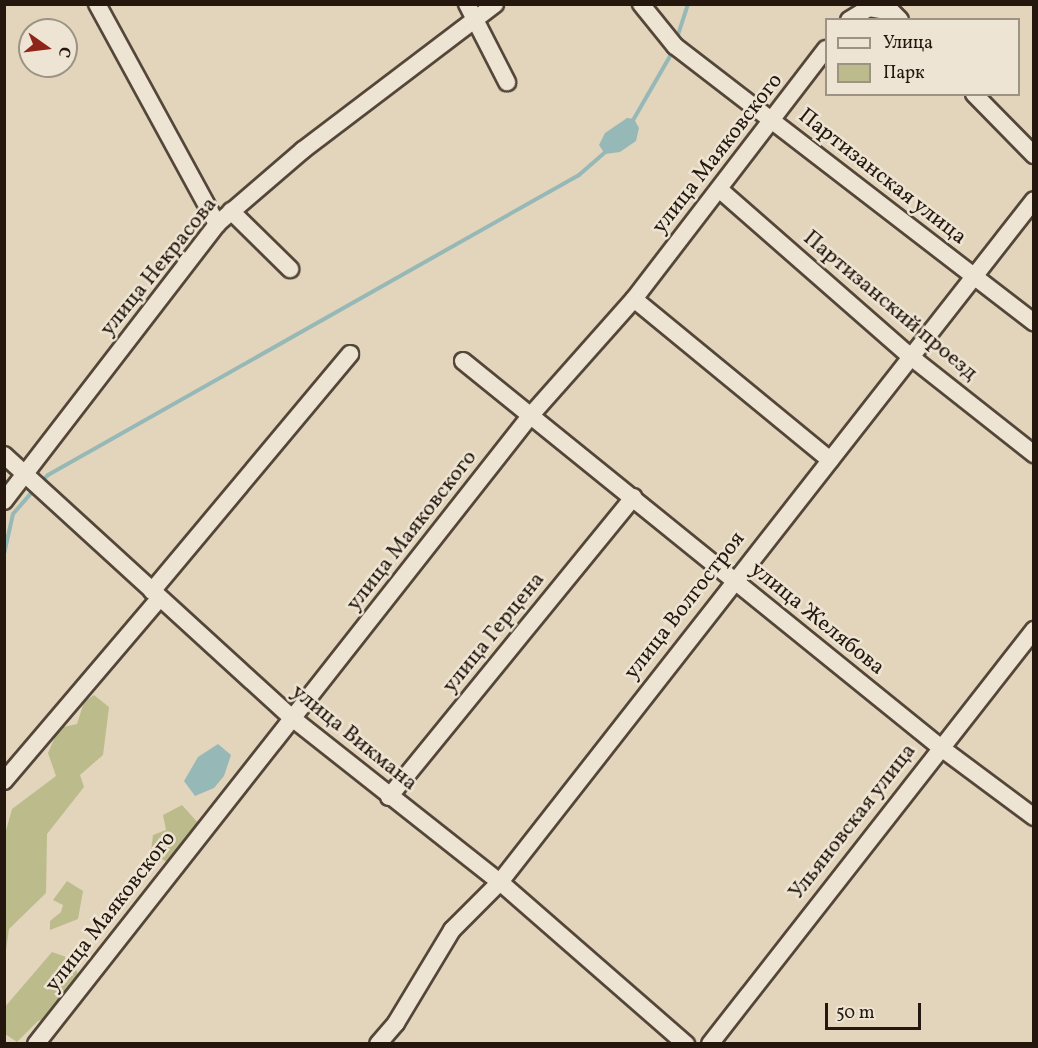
<!DOCTYPE html>
<meta charset="utf-8">
<style>
body{margin:0}
#map{position:relative;width:1038px;height:1048px;overflow:hidden;background:#e3d5bb;font-family:Vollkorn,serif}
div>[style]{position:absolute}
.green>*{inset:0;background:#bbbb8b}
.water>*{inset:0;background:#96b8b6}
.stream>*{height:4px;margin:-2px;padding:0 2px;transform-origin:2px;border-radius:2px;background:#96b8b6}
.roads{filter:drop-shadow(2px 0 #544639) drop-shadow(-2px 0 #544639) drop-shadow(0 2px #544639) drop-shadow(0 -2px #544639)}
.minor>*{height:16px;margin:-8px;padding:0 8px;transform-origin:8px;border-radius:8px;background:#ede4d3}
span{translate:-50% -50%;white-space:nowrap;text-align:center;line-height:1.15;-webkit-text-stroke:5px #ede4d3;paint-order:stroke}
.street-label{font-size:22px;color:#24170e}
.frame{position:absolute;inset:0;border:6px solid #24170e;pointer-events:none}
.legend{position:absolute;left:825px;top:18px;width:195px;height:78px;box-sizing:border-box;background:#ede4d3;border:2px solid #9d9284;margin:0;padding:8px 10px;list-style:none;font-size:18px;color:#24170e}
.legend li{display:flex;align-items:center;gap:12px;height:30px}
.legend b{width:30px;border:2px solid #9d9284}
.north{position:absolute;left:18px;top:18px;width:60px;height:60px;box-sizing:border-box;background:#ede4d3;border:2px solid #9d9284;border-radius:50%;rotate:104deg;font-size:16px;font-weight:700;line-height:24px;text-align:center;color:#24170e}
.north::after{content:'';display:block;margin:auto;width:21px;height:27px;background:#8f2418;clip-path:polygon(50% 0,100% 100%,50% 72%,0 100%)}
.scale{position:absolute;left:825px;top:1003px;width:96px;height:27px;box-sizing:border-box;border:3px solid #24170e;border-top:0;padding-left:8px;font-size:18px;line-height:21px;white-space:nowrap;color:#24170e;-webkit-text-stroke:4px #ede4d3;paint-order:stroke}
</style>
<div id="map">
<div class="green">
<div style="clip-path:polygon(94px 695px,109px 707px,103px 755px,80px 775px,84px 787px,47px 834px,46px 893px,9px 929px,5px 957px,5px 834px,12px 809px,56px 776px,48px 753px,59px 728px,77px 724px,84px 702px)"></div>
<div style="clip-path:polygon(182px 805px,199px 824px,168px 863px,151px 852px,153px 835px,166px 830px,163px 815px)"></div>
<div style="clip-path:polygon(67px 881px,83px 891px,78px 919px,50px 930px,50px 921px,61px 912px,63px 905px,53px 900px)"></div>
<div style="clip-path:polygon(52px 952px,72px 959px,80px 980px,49px 1018px,38px 1021px,17px 1042px,5px 1034px,4px 1008px)"></div>
</div>
<div class="water">
<div style="clip-path:polygon(627px 118px,634px 119px,639px 128px,636px 141px,620px 152px,605px 154px,599px 145px,605px 133px)"></div>
<div style="clip-path:polygon(218px 744px,231px 755px,224px 776px,214px 788px,195px 796px,184px 781px,198px 757px)"></div>
</div>
<div class="stream">
<div style="left:676px;top:41px;width:39px;rotate:-72deg"></div>
<div style="left:632px;top:122px;width:82px;rotate:-60deg"></div>
<div style="left:40px;top:483px;width:11px;rotate:-45deg"></div>
<div style="left:48px;top:475px;width:610px;rotate:-29.47deg"></div>
<div style="left:579px;top:175px;width:38px;rotate:-41deg"></div>
<div style="left:4px;top:554px;width:41px;rotate:-77.3deg"></div>
<div style="left:13px;top:514px;width:35px;rotate:-49deg"></div>
</div>
<div class="roads">
<div class="minor">
<div style="left:97px;top:4px;width:251px;rotate:61.4deg"></div>
<div style="left:467px;top:4px;width:88px;rotate:62.9deg"></div>
<div style="left:641px;top:4px;width:54px;rotate:51deg"></div>
<div style="left:675px;top:46px;width:453px;rotate:37.6deg"></div>
<div style="left:849px;top:20px;width:23px;rotate:-31deg"></div>
<div style="left:869px;top:8px;width:23px;rotate:10deg"></div>
<div style="left:892px;top:12px;width:11px;rotate:45deg"></div>
<div style="left:974px;top:94px;width:86px;rotate:45.5deg"></div>
<div style="left:719px;top:189px;width:255px;rotate:41.2deg"></div>
<div style="left:911px;top:357px;width:157px;rotate:38.3deg"></div>
<div style="left:231px;top:211px;width:83px;rotate:44.5deg"></div>
<div style="left:634px;top:299px;width:254px;rotate:39.4deg"></div>
<div style="left:463px;top:361px;width:614px;rotate:38.98deg"></div>
<div style="left:940px;top:747px;width:117px;rotate:36.7deg"></div>
<div style="left:4px;top:455px;width:390px;rotate:42.4deg"></div>
<div style="left:292px;top:718px;width:265px;rotate:38.3deg"></div>
<div style="left:500px;top:882px;width:247px;rotate:41.1deg"></div>
<div style="left:4px;top:501px;width:349px;rotate:-52.4deg"></div>
<div style="left:217px;top:224px;width:113px;rotate:-40.7deg"></div>
<div style="left:303px;top:150px;width:241px;rotate:-37.2deg"></div>
<div style="left:152px;top:591px;width:309px;rotate:-50.1deg"></div>
<div style="left:4px;top:781px;width:240px;rotate:-49.6deg"></div>
<div style="left:389px;top:797px;width:387px;rotate:-50.8deg"></div>
<div style="left:36px;top:1044px;width:800px;rotate:-51.8deg"></div>
<div style="left:531px;top:415px;width:155px;rotate:-48.4deg"></div>
<div style="left:634px;top:299px;width:315px;rotate:-52.5deg"></div>
<div style="left:378px;top:1044px;width:28px;rotate:-49deg"></div>
<div style="left:396px;top:1023px;width:109px;rotate:-58.9deg"></div>
<div style="left:452px;top:930px;width:68px;rotate:-45deg"></div>
<div style="left:500px;top:882px;width:866px;rotate:-51.94deg"></div>
<div style="left:710px;top:1044px;width:526px;rotate:-51.95deg"></div>
</div>
</div>
<div class="street-label">
<span style="left:718px;top:154px;rotate:-52deg">улица Маяковского</span>
<span style="left:882px;top:177px;rotate:38deg">Партизанская улица</span>
<span style="left:159px;top:267px;rotate:-51deg">улица Некрасова</span>
<span style="left:890px;top:306px;rotate:40deg">Партизанский проезд</span>
<span style="left:412px;top:531px;rotate:-52deg">улица Маяковского</span>
<span style="left:685px;top:606px;rotate:-52deg">улица Волгостроя</span>
<span style="left:817px;top:619px;rotate:39deg">улица Желябова</span>
<span style="left:494px;top:633px;rotate:-51deg">улица Герцена</span>
<span style="left:354px;top:738px;rotate:39deg">улица Викмана</span>
<span style="left:853px;top:822px;rotate:-52deg">Ульяновская улица</span>
<span style="left:111px;top:912px;rotate:-52deg">улица Маяковского</span>
</div>
<div class="frame"></div>
<ul class="legend">
<li><b style="height:8px;background:#ede4d3"></b>Улица</li>
<li><b style="height:16px;background:#bbbb8b"></b>Парк</li>
</ul>
<div class="north">С</div>
<div class="scale">50 m</div>
</div>
